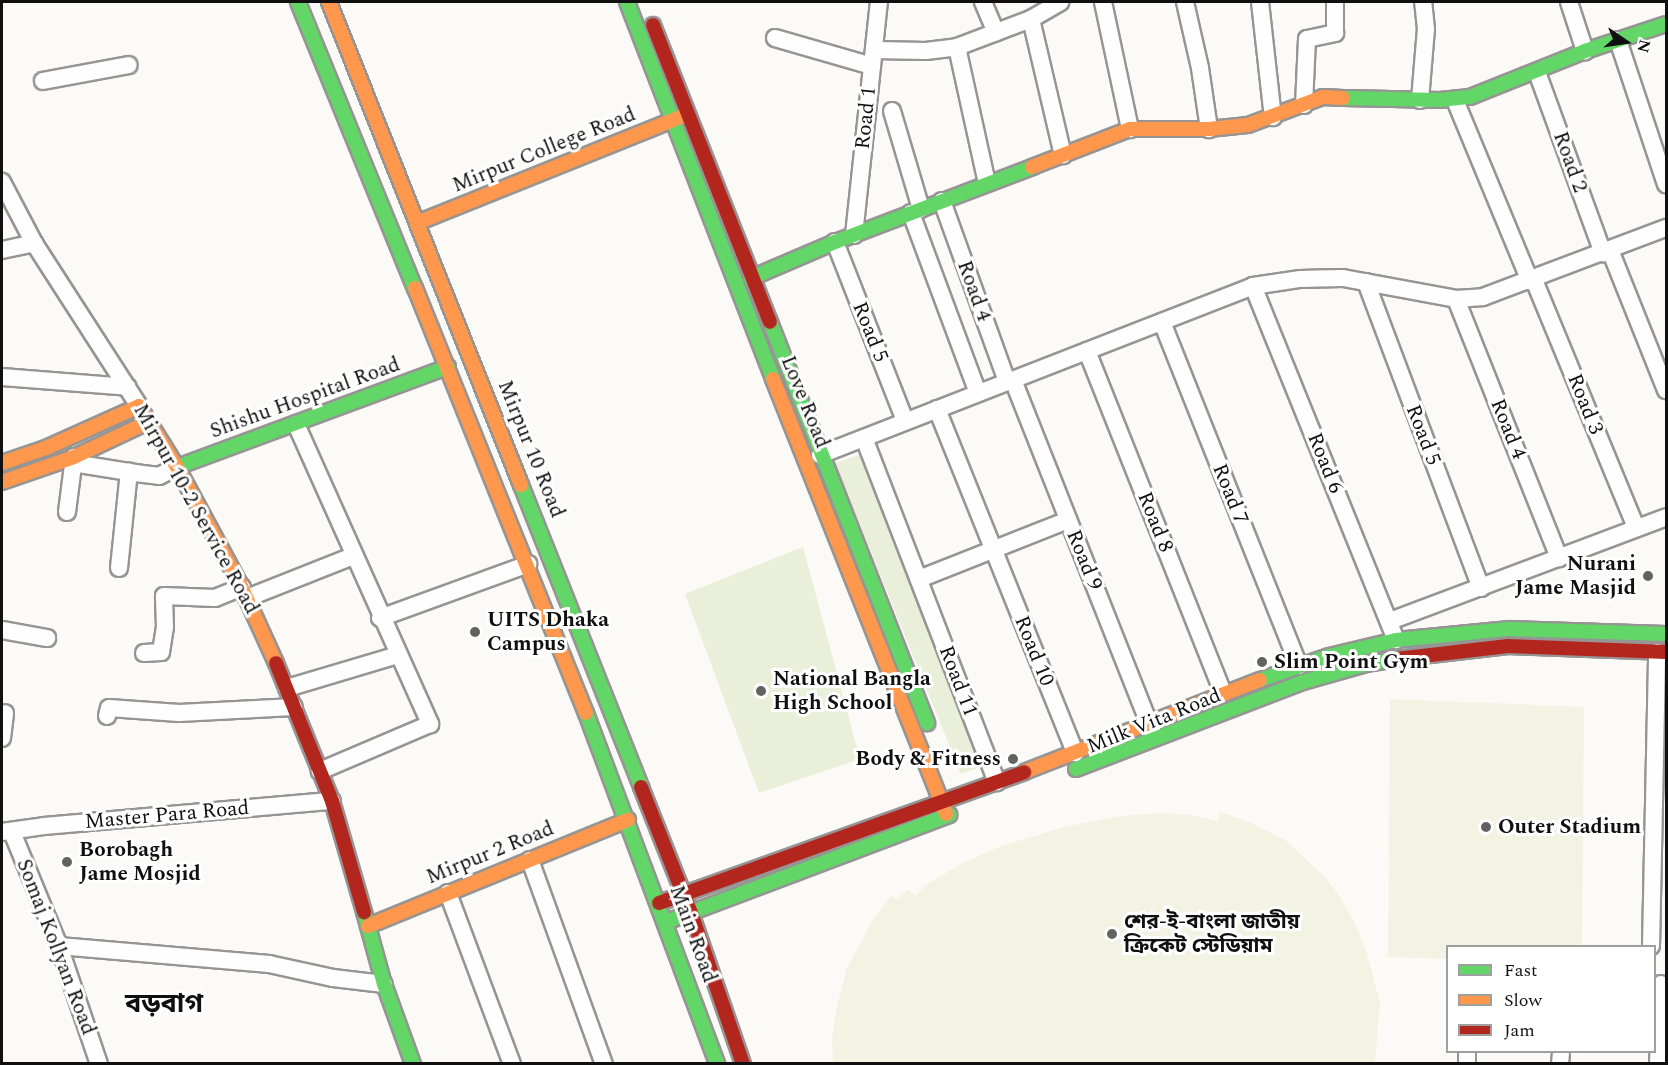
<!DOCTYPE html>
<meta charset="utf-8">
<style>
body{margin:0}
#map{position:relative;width:1668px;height:1065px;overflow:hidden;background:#fcfaf7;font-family:Spectral,"Noto Sans Bengali",serif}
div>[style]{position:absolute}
.green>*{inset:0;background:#eaefd9}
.pitch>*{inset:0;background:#f2f3e3}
.roads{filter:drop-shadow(2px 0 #969594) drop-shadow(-2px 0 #969594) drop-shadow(0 2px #969594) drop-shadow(0 -2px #969594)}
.street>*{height:16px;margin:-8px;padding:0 8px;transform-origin:8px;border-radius:8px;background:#fffefe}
.fast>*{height:14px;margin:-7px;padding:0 7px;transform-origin:7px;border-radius:7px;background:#63d668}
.slow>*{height:14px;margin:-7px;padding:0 7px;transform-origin:7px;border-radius:7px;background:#ff974d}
.jam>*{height:14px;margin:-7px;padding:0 7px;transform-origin:7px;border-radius:7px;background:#b3261e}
.dots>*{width:16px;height:16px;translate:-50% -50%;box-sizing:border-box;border:3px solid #fff;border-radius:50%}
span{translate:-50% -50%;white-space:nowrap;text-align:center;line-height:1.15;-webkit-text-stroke:6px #fff;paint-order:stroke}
.street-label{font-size:21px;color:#101010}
.poi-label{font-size:21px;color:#101010;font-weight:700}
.right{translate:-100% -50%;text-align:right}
.left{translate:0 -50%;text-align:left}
.district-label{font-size:27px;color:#101010;font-weight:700}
.frame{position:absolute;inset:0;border:3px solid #101010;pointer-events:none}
.legend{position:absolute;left:1446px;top:945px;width:210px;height:108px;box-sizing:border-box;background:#fff;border:2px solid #9f9f9f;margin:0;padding:8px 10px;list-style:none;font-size:18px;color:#101010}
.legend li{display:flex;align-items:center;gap:12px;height:30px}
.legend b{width:30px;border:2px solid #9f9f9f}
.north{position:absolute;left:1596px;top:12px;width:60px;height:60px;-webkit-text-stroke:4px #fff;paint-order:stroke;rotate:103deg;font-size:16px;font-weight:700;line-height:24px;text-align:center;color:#101010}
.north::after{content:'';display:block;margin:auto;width:21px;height:27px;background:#101010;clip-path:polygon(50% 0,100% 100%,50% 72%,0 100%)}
</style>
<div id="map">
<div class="green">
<div style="clip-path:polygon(862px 454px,983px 766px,961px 774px,835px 463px)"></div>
<div style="clip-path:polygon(803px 547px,860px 759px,759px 793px,685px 594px)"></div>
</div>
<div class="pitch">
<div style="clip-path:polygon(1390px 699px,1584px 707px,1582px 946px,1448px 946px,1447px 959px,1388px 957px)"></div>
<div style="clip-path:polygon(1220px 812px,1249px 822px,1285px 840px,1326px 878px,1338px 894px,1355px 923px,1366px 950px,1380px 1003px,1375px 1063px,833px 1063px,832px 1039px,836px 1010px,847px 968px,874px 918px,892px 895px,897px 900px,908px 889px,915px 896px,926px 885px,961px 864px,1001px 846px,1068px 826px,1121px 816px,1162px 813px,1192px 815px,1218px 821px)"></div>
</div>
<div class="roads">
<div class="street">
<div style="left:983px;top:2px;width:33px;rotate:67deg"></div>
<div style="left:1103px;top:2px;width:130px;rotate:78deg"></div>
<div style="left:1185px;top:2px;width:68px;rotate:77.2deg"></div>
<div style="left:1200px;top:68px;width:62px;rotate:81.6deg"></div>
<div style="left:1260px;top:2px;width:116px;rotate:83.6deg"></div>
<div style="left:1569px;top:2px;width:52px;rotate:71.9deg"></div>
<div style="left:1031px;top:19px;width:140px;rotate:76.8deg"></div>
<div style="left:775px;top:38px;width:101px;rotate:16.1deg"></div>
<div style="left:1618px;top:40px;width:152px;rotate:71.6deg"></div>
<div style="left:957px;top:47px;width:79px;rotate:-20.7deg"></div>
<div style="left:1031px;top:19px;width:34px;rotate:-30deg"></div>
<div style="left:874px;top:50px;width:52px;rotate:1.1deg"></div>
<div style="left:926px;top:51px;width:31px;rotate:-7deg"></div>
<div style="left:957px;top:47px;width:139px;rotate:77.6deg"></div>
<div style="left:1537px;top:72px;width:193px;rotate:70deg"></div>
<div style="left:43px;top:81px;width:87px;rotate:-10.5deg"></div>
<div style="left:1420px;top:100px;width:71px;rotate:-85.2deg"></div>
<div style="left:1426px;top:29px;width:27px;rotate:-96deg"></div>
<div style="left:1455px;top:100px;width:196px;rotate:67.5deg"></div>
<div style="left:1304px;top:105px;width:66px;rotate:-87.4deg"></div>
<div style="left:1307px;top:39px;width:29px;rotate:-12deg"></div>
<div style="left:1335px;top:33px;width:31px;rotate:-90deg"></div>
<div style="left:892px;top:111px;width:102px;rotate:73.5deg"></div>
<div style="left:2px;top:182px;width:69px;rotate:62.3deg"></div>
<div style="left:34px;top:243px;width:194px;rotate:57.2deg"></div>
<div style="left:942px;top:201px;width:192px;rotate:70.2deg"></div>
<div style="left:911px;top:213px;width:192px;rotate:69.6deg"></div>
<div style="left:854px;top:235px;width:234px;rotate:-83.9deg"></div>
<div style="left:835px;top:242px;width:192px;rotate:68.6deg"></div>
<div style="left:2px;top:250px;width:33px;rotate:-12deg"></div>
<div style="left:1610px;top:250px;width:151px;rotate:68.2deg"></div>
<div style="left:1534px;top:280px;width:268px;rotate:67.6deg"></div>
<div style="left:1366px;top:282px;width:327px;rotate:69.4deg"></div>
<div style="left:1253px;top:286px;width:382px;rotate:68deg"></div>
<div style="left:1456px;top:299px;width:279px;rotate:68.3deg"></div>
<div style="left:1162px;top:322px;width:370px;rotate:68.3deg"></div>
<div style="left:1087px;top:351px;width:368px;rotate:68.3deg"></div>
<div style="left:2px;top:377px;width:126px;rotate:4.5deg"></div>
<div style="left:1013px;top:380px;width:380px;rotate:68.4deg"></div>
<div style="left:937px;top:409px;width:371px;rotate:68.1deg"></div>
<div style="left:296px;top:424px;width:329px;rotate:65.9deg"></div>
<div style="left:430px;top:724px;width:120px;rotate:156.9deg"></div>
<div style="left:864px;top:438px;width:369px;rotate:68.9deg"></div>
<div style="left:820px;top:455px;width:465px;rotate:-21.3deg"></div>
<div style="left:1253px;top:286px;width:48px;rotate:-8.5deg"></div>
<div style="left:1300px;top:279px;width:43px;rotate:-1.3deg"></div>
<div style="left:1343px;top:278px;width:115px;rotate:10.5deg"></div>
<div style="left:1456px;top:299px;width:27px;rotate:-4deg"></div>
<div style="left:1483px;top:297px;width:196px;rotate:-20.7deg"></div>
<div style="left:74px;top:457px;width:9px;rotate:54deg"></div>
<div style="left:79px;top:464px;width:57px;rotate:9.1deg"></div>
<div style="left:135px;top:473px;width:24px;rotate:7deg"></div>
<div style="left:159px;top:476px;width:20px;rotate:-27deg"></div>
<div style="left:67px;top:512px;width:55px;rotate:-82.7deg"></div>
<div style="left:119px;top:568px;width:97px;rotate:-84.1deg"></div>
<div style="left:919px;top:579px;width:160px;rotate:-21.6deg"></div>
<div style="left:247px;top:598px;width:114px;rotate:-21.6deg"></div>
<div style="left:380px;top:618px;width:158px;rotate:-20deg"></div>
<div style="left:1390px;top:621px;width:295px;rotate:-20.6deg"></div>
<div style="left:2px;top:630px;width:46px;rotate:10.1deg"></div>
<div style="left:144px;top:653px;width:17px;rotate:-3deg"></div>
<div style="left:161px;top:652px;width:25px;rotate:-81deg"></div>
<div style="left:165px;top:627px;width:31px;rotate:-92deg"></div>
<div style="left:164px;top:596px;width:51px;rotate:2.2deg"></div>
<div style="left:215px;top:598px;width:29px;rotate:-22deg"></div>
<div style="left:287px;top:688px;width:116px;rotate:-16.6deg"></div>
<div style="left:107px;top:716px;width:8px;rotate:-76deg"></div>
<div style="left:109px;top:708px;width:70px;rotate:4.1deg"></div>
<div style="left:179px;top:713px;width:115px;rotate:-3deg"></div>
<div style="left:2px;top:738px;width:25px;rotate:-83deg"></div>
<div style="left:2px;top:832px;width:42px;rotate:-8.1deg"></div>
<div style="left:44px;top:826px;width:289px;rotate:-5deg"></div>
<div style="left:12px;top:832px;width:123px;rotate:67.6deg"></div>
<div style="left:59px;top:946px;width:125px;rotate:71.3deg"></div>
<div style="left:530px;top:860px;width:217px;rotate:70.1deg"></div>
<div style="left:448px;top:893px;width:183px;rotate:69.5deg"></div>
<div style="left:59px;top:946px;width:211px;rotate:4.9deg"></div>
<div style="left:269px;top:964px;width:66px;rotate:12.3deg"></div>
<div style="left:333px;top:978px;width:51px;rotate:6.7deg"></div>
<div style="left:1651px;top:946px;width:294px;rotate:-88.8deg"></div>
<div style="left:1467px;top:1064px;width:12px;rotate:-90deg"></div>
<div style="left:1560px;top:1064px;width:12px;rotate:-85deg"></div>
<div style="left:1658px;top:1064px;width:80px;rotate:-87.9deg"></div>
</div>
<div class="fast">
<div style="left:298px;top:2px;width:309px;rotate:67.8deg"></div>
<div style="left:627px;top:2px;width:404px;rotate:68.8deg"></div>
<div style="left:1343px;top:98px;width:97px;rotate:1.2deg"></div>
<div style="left:1440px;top:100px;width:30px;rotate:-6deg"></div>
<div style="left:1470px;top:97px;width:124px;rotate:-21.8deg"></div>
<div style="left:1585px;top:51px;width:85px;rotate:-18.4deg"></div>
<div style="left:751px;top:278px;width:91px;rotate:-23.2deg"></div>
<div style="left:835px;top:242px;width:211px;rotate:-20.8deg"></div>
<div style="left:770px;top:322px;width:431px;rotate:68.6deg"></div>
<div style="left:177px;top:467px;width:289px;rotate:-20.3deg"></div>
<div style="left:521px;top:485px;width:325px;rotate:68.3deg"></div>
<div style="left:1260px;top:680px;width:73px;rotate:-19.2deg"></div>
<div style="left:1329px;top:656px;width:69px;rotate:-13.4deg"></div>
<div style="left:1396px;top:640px;width:114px;rotate:-5.6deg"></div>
<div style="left:1509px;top:629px;width:157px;rotate:1.8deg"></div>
<div style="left:586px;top:713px;width:375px;rotate:69.5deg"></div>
<div style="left:1076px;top:769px;width:243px;rotate:-21deg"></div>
<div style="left:1303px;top:682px;width:66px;rotate:-15.9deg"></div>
<div style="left:1366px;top:664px;width:30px;rotate:-9deg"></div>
<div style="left:364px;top:912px;width:75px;rotate:74.5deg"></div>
<div style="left:384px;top:984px;width:85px;rotate:70.1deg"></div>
<div style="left:666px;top:922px;width:303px;rotate:-20.7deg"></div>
</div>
<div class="slow">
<div style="left:329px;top:2px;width:520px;rotate:68.32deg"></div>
<div style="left:1032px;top:167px;width:105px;rotate:-21.2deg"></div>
<div style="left:1130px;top:129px;width:79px"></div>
<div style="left:1209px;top:129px;width:39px;rotate:-6deg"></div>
<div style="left:1248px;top:125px;width:80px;rotate:-20.5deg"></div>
<div style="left:1323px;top:97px;width:20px;rotate:3deg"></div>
<div style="left:417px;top:223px;width:289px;rotate:-21.9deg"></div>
<div style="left:415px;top:288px;width:458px;rotate:68.1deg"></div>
<div style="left:773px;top:379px;width:468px;rotate:68.3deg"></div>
<div style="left:2px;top:463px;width:46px;rotate:-18.8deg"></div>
<div style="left:46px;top:448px;width:102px;rotate:-24.3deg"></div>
<div style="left:139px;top:406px;width:72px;rotate:58.1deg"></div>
<div style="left:177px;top:467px;width:133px;rotate:61.7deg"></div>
<div style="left:240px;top:584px;width:87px;rotate:65.5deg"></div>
<div style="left:2px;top:482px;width:76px;rotate:-19.1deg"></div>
<div style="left:74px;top:457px;width:82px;rotate:-25.3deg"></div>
<div style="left:1024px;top:772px;width:253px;rotate:-21.3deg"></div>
<div style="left:368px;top:926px;width:281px;rotate:-22.2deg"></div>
</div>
<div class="jam">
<div style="left:653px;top:25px;width:319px;rotate:68.5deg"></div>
<div style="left:1396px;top:659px;width:113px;rotate:-6.6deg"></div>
<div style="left:1508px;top:646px;width:158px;rotate:2.2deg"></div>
<div style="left:276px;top:663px;width:149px;rotate:67.9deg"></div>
<div style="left:332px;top:801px;width:116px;rotate:73.9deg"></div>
<div style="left:641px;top:787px;width:136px;rotate:68.4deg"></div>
<div style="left:691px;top:913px;width:160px;rotate:71deg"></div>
<div style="left:659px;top:903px;width:388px;rotate:-19.7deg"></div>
</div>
</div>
<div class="dots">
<div style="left:1648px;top:576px;background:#636261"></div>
<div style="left:475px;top:632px;background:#636261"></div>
<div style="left:1262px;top:662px;background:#636261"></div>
<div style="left:761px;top:691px;background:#636261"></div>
<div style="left:1013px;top:759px;background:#636261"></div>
<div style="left:1486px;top:827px;background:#636261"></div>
<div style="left:67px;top:862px;background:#636261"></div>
<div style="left:1112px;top:934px;background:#636261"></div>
</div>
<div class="street-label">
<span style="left:866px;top:118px;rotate:-84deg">Road 1</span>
<span style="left:544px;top:150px;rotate:-22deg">Mirpur College Road</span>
<span style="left:1570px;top:162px;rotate:70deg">Road 2</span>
<span style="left:974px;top:291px;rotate:70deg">Road 4</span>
<span style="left:870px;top:332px;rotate:68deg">Road 5</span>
<span style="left:305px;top:398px;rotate:-20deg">Shishu Hospital Road</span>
<span style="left:805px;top:402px;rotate:68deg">Love Road</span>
<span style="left:1585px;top:404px;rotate:68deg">Road 3</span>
<span style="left:1508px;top:429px;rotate:68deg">Road 4</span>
<span style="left:1423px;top:435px;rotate:69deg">Road 5</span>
<span style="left:531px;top:449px;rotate:68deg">Mirpur 10 Road</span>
<span style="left:1325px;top:463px;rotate:68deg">Road 6</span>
<span style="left:1230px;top:494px;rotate:68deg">Road 7</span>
<span style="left:196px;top:509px;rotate:61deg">Mirpur 10-2 Service Road</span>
<span style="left:1155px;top:522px;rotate:68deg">Road 8</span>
<span style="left:1084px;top:560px;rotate:68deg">Road 9</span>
<span style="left:1034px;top:651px;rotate:68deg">Road 10</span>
<span style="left:958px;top:681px;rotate:69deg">Road 11</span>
<span style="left:1154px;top:721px;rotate:-22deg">Milk Vita Road</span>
<span style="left:167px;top:815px;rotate:-5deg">Master Para Road</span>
<span style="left:490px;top:853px;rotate:-22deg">Mirpur 2 Road</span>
<span style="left:693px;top:934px;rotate:70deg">Main Road</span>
<span style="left:56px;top:947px;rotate:69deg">Somaj Kollyan Road</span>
</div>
<div class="poi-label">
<span class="right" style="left:1636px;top:576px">Nurani<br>Jame Masjid</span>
<span class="left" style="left:487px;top:632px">UITS Dhaka<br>Campus</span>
<span class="left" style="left:1274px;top:662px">Slim Point Gym</span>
<span class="left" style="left:773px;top:691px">National Bangla<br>High School</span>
<span class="right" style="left:1001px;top:759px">Body &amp; Fitness</span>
<span class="left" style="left:1498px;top:827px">Outer Stadium</span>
<span class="left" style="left:79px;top:862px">Borobagh<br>Jame Mosjid</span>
<span class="left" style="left:1124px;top:934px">শের-ই-বাংলা জাতীয়<br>ক্রিকেট স্টেডিয়াম</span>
</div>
<div class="district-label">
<span style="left:164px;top:1005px">বড়বাগ</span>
</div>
<div class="frame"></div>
<ul class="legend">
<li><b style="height:8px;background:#63d668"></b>Fast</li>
<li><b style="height:8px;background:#ff974d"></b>Slow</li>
<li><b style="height:8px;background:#b3261e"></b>Jam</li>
</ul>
<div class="north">N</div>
</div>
